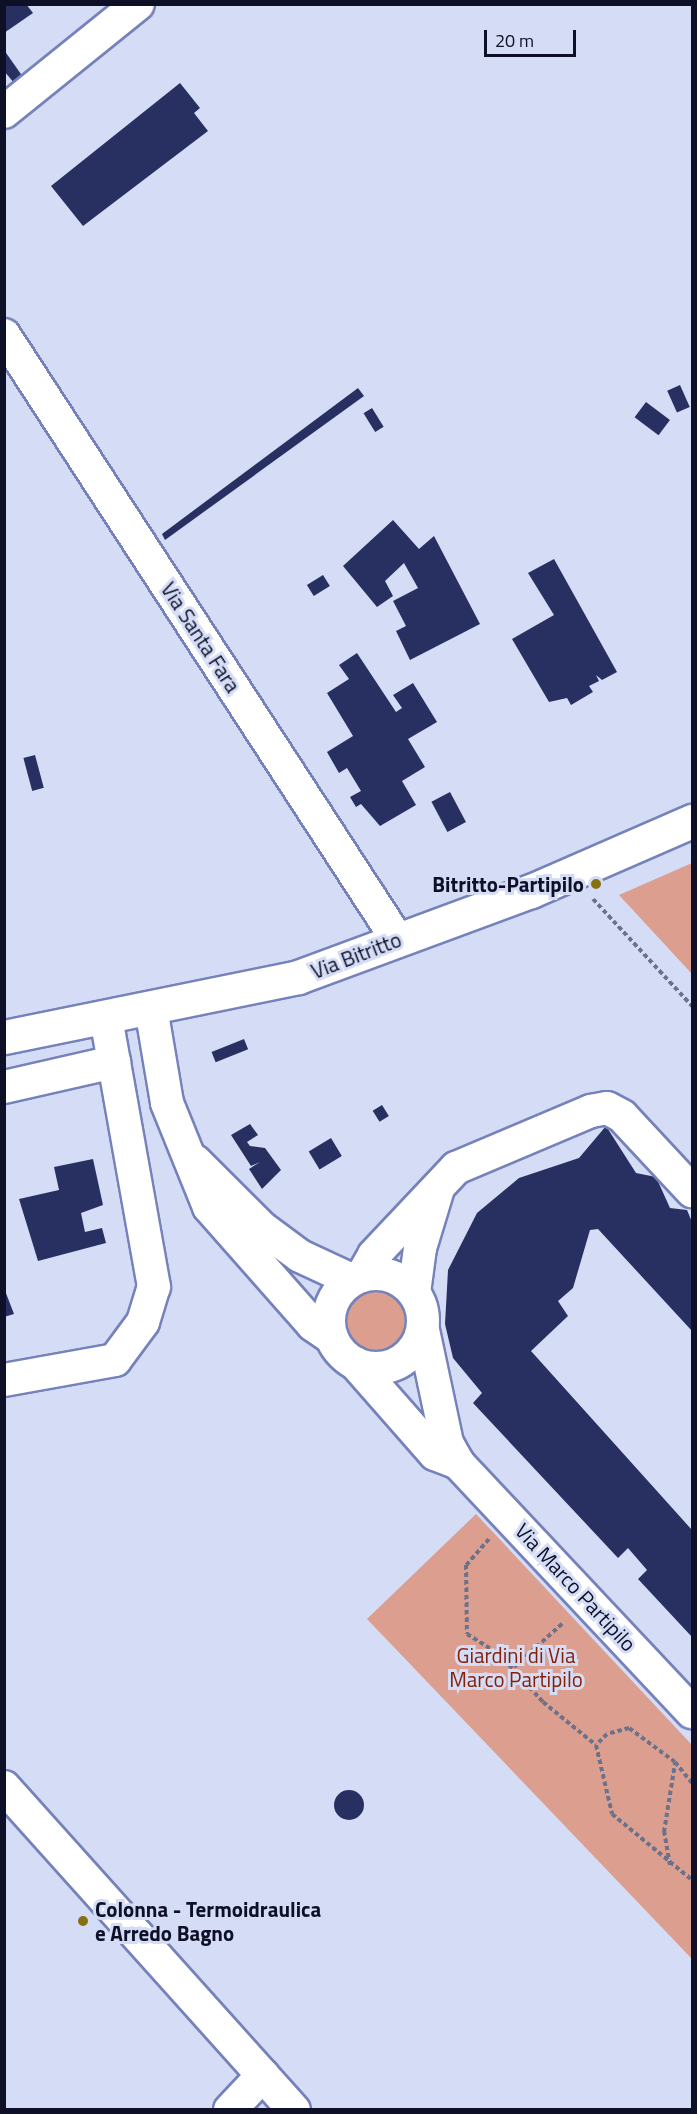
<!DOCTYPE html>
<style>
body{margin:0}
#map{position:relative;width:697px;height:2114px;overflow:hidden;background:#d5dcf5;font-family:"Titillium Web",sans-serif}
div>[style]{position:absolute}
.green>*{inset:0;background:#dc9e8f}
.round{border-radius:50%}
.building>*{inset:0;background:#283062;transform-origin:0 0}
.path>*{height:4px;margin-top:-2px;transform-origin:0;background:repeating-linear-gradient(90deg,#6d728a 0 4.5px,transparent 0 7.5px)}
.roads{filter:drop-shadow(2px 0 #7582bb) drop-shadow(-2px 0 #7582bb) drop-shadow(0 2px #7582bb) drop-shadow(0 -2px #7582bb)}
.minor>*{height:32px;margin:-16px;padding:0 16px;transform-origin:16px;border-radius:16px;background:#fff}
.minor>.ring{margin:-16px;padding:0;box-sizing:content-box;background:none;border:32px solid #fff;border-radius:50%}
.major>*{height:33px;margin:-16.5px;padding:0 16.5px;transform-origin:16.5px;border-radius:16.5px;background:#fff}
.dots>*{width:16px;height:16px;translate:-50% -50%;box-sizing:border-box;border:3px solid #d5dcf5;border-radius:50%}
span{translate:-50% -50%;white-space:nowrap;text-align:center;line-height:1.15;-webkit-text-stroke:6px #d5dcf5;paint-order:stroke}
.street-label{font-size:21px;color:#0d1026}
.poi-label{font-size:21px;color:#0d1026;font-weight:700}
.right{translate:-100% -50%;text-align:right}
.left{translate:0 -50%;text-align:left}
.park-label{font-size:21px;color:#861f05}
.frame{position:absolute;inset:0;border:6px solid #0d1026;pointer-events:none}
.scale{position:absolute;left:484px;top:30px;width:92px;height:27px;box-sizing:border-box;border:3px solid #0d1026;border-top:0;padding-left:8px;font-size:18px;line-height:21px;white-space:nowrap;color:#0d1026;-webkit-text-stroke:4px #d5dcf5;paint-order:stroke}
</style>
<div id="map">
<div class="green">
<div style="clip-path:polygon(692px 863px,692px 974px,619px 895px)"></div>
<div class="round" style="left:344px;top:1287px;width:68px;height:68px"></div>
<div style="clip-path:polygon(476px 1514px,692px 1745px,692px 1959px,367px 1619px)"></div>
</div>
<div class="building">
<div style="clip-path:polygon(4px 4px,26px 4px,33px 13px,4px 33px)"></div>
<div style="clip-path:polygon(4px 50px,23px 77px,15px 84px,4px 71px)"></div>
<div style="clip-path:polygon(180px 83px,200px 108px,194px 113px,208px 131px,83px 226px,51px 186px)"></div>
<div style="left:680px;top:385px;width:24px;height:14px;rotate:66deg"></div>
<div style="clip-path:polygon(358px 388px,364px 396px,165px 540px,162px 534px)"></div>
<div style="left:646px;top:402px;width:30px;height:19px;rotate:37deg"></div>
<div style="left:372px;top:408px;width:22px;height:10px;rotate:58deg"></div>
<div style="clip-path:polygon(393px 520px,419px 549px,434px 536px,480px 624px,410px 660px,396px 631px,406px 626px,393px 601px,418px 588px,404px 563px,385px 581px,393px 596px,377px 607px,343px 566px)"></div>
<div style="clip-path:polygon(554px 559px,617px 672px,602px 680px,596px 675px,599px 681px,589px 686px,593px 692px,571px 705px,567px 698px,549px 702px,512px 639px,554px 615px,528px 573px)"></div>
<div style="left:323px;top:575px;width:13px;height:19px;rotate:58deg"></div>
<div style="clip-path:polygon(357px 653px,396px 712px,402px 708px,393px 695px,413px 683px,437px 722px,408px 739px,425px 767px,402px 781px,416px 805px,380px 826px,361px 804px,356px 807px,350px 797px,361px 791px,347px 768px,339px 773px,327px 752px,353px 736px,327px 693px,349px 679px,339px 665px)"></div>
<div style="left:35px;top:755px;width:34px;height:12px;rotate:75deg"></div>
<div style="left:450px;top:792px;width:34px;height:21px;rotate:62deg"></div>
<div style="left:244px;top:1039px;width:11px;height:35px;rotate:68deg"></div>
<div style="left:382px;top:1105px;width:13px;height:11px;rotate:58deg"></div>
<div style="clip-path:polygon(250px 1124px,258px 1135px,247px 1142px,250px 1146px,265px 1148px,281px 1170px,262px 1189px,249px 1169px,260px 1162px,251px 1166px,231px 1135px)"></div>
<div style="clip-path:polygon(606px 1126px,636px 1173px,656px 1177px,670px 1208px,687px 1210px,692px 1222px,692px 1331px,598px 1229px,590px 1230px,573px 1288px,558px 1301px,568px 1316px,531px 1351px,692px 1530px,692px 1637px,638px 1579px,647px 1570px,628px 1548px,618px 1558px,473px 1403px,482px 1393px,453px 1358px,445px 1324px,448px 1270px,477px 1213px,519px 1178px,579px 1158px)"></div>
<div style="left:331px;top:1138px;width:21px;height:26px;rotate:59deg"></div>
<div style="clip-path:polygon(93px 1159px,103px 1205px,81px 1213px,85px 1232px,102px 1228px,106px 1243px,38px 1261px,19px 1199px,59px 1190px,54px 1167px)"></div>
<div style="clip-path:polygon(4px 1288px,14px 1314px,4px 1317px)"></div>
<div class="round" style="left:334px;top:1790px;width:30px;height:30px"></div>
</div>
<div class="path">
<div style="left:593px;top:899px;width:146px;rotate:47.2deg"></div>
<div style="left:489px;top:1539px;width:35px;rotate:131deg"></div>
<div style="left:466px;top:1565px;width:69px;rotate:89.2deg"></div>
<div style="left:467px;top:1634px;width:38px;rotate:32deg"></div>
<div style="left:499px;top:1654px;width:65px;rotate:47.5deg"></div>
<div style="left:543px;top:1702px;width:68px;rotate:39.1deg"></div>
<div style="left:514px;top:1667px;width:67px;rotate:-42deg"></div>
<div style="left:692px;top:1783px;width:27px;rotate:-129deg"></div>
<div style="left:675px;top:1762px;width:57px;rotate:-143.5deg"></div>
<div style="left:629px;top:1728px;width:23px;rotate:165deg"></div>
<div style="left:607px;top:1734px;width:16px;rotate:135deg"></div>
<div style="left:596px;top:1745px;width:71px;rotate:76.9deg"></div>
<div style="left:612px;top:1814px;width:104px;rotate:39.5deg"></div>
<div style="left:670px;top:1865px;width:34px;rotate:-100deg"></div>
<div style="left:664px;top:1832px;width:70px;rotate:-80.9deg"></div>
</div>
<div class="roads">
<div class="minor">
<div style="left:4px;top:112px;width:172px;rotate:-38.9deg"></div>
<div style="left:4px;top:335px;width:721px;rotate:56.95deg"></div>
<div style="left:151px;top:1008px;width:96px;rotate:80.4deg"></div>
<div style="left:167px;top:1103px;width:112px;rotate:68deg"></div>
<div style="left:209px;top:1207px;width:157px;rotate:48.6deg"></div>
<div style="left:313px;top:1325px;width:23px;rotate:34deg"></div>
<div style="left:4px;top:1087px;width:113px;rotate:-12.8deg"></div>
<div style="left:195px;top:1161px;width:95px;rotate:45deg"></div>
<div style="left:262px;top:1228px;width:47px;rotate:36.4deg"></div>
<div style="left:300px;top:1256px;width:57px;rotate:24.8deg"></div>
<div class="ring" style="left:329px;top:1274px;width:62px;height:62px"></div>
<div style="left:362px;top:1276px;width:24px;rotate:-60deg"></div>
<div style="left:374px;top:1255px;width:120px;rotate:-46.7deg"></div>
<div style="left:456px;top:1168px;width:147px;rotate:-22.9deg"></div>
<div style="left:591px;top:1111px;width:16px;rotate:-11deg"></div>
<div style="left:607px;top:1108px;width:17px;rotate:28deg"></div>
<div style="left:622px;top:1116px;width:103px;rotate:47deg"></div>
<div style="left:414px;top:1293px;width:45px;rotate:-82.4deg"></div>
<div style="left:420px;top:1248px;width:59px;rotate:-73.1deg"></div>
<div style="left:423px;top:1330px;width:116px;rotate:78deg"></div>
<div style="left:447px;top:1443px;width:23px;rotate:61deg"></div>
<div style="left:458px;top:1463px;width:342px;rotate:46.8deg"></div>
<div style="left:355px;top:1363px;width:121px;rotate:48.7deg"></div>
<div style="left:435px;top:1454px;width:25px;rotate:21deg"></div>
<div style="left:4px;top:1380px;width:113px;rotate:-10.2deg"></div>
<div style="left:115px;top:1360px;width:47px;rotate:-53.6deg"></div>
<div style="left:143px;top:1322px;width:37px;rotate:-73deg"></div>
<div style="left:154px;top:1287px;width:274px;rotate:-100.1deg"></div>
<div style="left:4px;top:1787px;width:434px;rotate:48.1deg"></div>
<div style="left:230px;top:2110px;width:48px;rotate:-46.7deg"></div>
</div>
<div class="major">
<div style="left:4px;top:1037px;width:300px;rotate:-11.5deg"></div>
<div style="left:298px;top:977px;width:248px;rotate:-20.3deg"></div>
<div style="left:531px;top:891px;width:176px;rotate:-23.5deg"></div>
</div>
</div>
<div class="dots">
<div style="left:596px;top:884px;background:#867010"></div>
<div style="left:83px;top:1921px;background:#867010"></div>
</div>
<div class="street-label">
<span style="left:201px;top:637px;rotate:57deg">Via Santa Fara</span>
<span style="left:356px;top:955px;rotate:-21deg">Via Bitritto</span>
<span style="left:576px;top:1587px;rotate:47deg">Via Marco Partipilo</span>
</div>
<div class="poi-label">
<span class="right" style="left:584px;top:884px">Bitritto-Partipilo</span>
<span class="left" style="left:95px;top:1921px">Colonna - Termoidraulica<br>e Arredo Bagno</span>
</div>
<div class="park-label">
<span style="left:516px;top:1667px">Giardini di Via<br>Marco Partipilo</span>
</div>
<div class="frame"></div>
<div class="scale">20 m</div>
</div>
